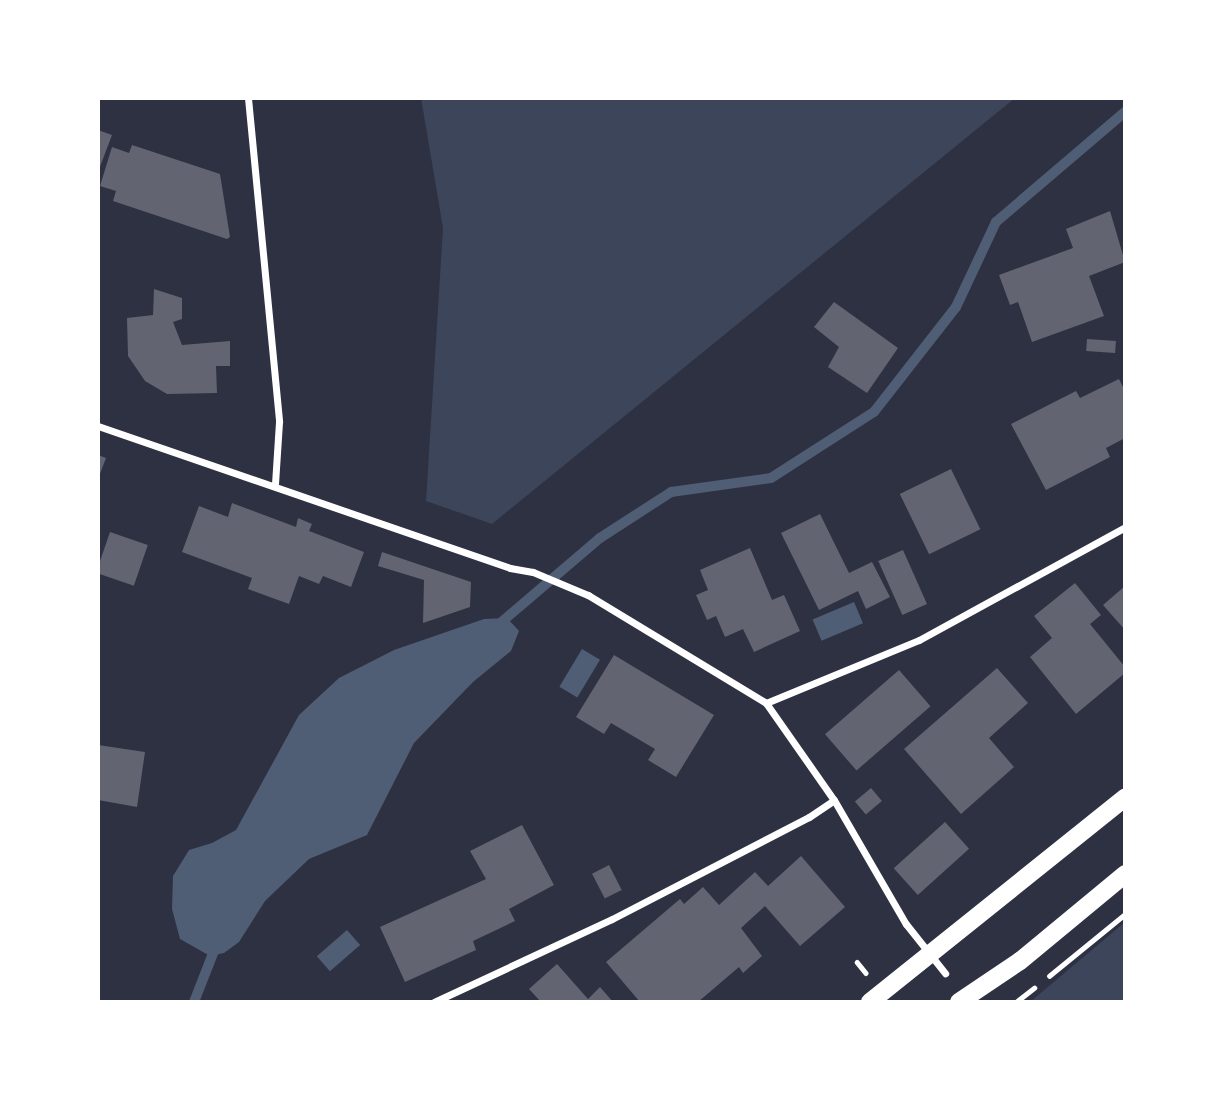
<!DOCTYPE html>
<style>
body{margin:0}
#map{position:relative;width:1223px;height:1100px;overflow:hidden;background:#2d3142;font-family:Quicksand,sans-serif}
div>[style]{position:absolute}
.green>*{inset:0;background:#3c4559}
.water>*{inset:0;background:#4f5d75;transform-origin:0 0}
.stream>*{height:10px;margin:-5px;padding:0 5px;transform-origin:5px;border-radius:5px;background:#4f5d75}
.building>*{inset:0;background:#626471;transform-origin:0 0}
.path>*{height:4.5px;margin:-2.25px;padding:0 2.25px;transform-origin:2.25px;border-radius:2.25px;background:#fff}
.minor>*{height:7px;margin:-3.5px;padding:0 3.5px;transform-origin:3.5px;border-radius:3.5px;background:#fff}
.primary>*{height:18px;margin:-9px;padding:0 9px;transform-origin:9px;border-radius:9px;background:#fff}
span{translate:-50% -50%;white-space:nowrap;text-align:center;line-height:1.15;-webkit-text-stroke:5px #fff;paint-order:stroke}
.frame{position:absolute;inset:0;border:100px solid #fff;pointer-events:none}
</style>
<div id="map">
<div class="green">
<div style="clip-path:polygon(421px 98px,1015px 98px,492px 524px,426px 501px,443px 228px)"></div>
<div style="clip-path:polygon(1125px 922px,1125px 1002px,1030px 1002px)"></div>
</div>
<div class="water">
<div style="left:854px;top:602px;width:23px;height:45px;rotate:67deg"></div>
<div style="clip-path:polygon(507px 618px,519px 631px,511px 651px,473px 682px,414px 743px,367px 835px,309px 859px,265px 901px,239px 942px,224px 953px,210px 956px,180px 939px,172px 909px,173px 876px,189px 850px,212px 843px,236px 830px,299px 715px,339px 678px,394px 650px,484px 619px)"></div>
<div style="left:582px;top:649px;width:21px;height:44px;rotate:31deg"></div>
<div style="left:347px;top:930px;width:20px;height:40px;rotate:49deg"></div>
</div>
<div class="stream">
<div style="left:498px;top:625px;width:134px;rotate:-40.5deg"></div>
<div style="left:600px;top:538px;width:85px;rotate:-32.9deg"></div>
<div style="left:671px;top:492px;width:101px;rotate:-8deg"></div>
<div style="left:771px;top:478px;width:122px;rotate:-32.7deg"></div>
<div style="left:874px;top:412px;width:133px;rotate:-52deg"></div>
<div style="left:956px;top:307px;width:94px;rotate:-64.8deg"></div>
<div style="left:996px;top:222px;width:170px;rotate:-40.5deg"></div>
<div style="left:194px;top:1002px;width:60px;rotate:-68.6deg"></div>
</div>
<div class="building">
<div style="clip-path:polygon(98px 130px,112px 135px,98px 172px)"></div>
<div style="clip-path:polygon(132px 145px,220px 174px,230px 237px,227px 239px,113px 201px,116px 191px,100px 186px,112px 147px,129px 153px)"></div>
<div style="clip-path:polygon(1110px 211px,1125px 262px,1089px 276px,1104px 316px,1032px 342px,1018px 302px,1010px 305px,999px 275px,1073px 248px,1066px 229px)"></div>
<div style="clip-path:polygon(154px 289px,182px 298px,182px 319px,173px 322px,182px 345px,230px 341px,230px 366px,216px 366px,217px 393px,167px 394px,145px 381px,128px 356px,127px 318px,153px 315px)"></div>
<div style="clip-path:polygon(834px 302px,898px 348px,867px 393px,828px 367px,839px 347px,814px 327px)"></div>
<div style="left:1087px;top:339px;width:29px;height:12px;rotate:4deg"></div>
<div style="clip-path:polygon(1119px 379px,1125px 391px,1125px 438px,1106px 448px,1110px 457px,1046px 490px,1011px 424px,1076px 391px,1080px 398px)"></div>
<div style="clip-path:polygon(98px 455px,106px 458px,98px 479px)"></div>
<div style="left:951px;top:469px;width:67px;height:57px;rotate:64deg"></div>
<div style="clip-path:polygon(232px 503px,296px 527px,298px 518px,312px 524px,309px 531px,364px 552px,351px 587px,323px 576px,319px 584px,299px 576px,289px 604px,248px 589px,252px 578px,182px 552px,199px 506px,228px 517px)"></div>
<div style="clip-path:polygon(820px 514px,849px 573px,872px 562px,890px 597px,866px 609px,858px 591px,819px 610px,781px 533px)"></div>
<div style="left:110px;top:532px;width:40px;height:43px;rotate:19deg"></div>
<div style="clip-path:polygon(750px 548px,772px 600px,784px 595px,800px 631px,754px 652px,743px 629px,725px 637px,716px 616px,707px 620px,696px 595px,708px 590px,700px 570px)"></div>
<div style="left:903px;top:550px;width:59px;height:27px;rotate:66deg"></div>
<div style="clip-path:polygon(382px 552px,471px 582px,470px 607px,423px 623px,424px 580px,378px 566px)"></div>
<div style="clip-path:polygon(1075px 583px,1101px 615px,1090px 624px,1125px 667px,1125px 673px,1076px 714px,1030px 657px,1052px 638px,1034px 616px)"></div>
<div style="clip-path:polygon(1125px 586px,1125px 630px,1103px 605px)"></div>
<div style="clip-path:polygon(614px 655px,714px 715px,676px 777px,648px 760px,655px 749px,611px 723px,604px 734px,576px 717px)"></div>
<div style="clip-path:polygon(997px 668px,1028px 703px,989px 738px,1014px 767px,961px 814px,904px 749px)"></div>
<div style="left:899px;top:670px;width:48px;height:98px;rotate:49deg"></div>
<div style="clip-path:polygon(98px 745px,145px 752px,137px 807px,98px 800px)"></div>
<div style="left:871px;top:788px;width:17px;height:21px;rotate:50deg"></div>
<div style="left:945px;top:822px;width:36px;height:69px;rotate:48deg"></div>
<div style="clip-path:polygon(522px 825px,554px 885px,509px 909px,515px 921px,473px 941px,476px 950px,405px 982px,380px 927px,486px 879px,470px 851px)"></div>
<div style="clip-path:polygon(801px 856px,845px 907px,800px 946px,765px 906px,741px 928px,762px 956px,743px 973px,739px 967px,698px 1002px,640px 1002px,606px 962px,680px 899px,684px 904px,703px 887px,719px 905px,755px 872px,768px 886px)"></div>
<div style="left:609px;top:865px;width:28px;height:19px;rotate:63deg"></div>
<div style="clip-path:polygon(557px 964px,588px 999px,600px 987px,613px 1002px,541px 1002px,529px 989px)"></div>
</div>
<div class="path">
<div style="left:857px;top:962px;width:14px;rotate:51deg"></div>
<div style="left:1049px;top:976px;width:98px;rotate:-39.2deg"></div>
<div style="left:1016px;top:1002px;width:23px;rotate:-38deg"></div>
</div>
<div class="minor">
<div style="left:248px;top:98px;width:325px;rotate:84.5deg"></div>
<div style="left:279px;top:422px;width:62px;rotate:93.7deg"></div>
<div style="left:98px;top:426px;width:436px;rotate:19deg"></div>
<div style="left:510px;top:568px;width:23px;rotate:10deg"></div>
<div style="left:533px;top:572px;width:60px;rotate:22.7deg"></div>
<div style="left:588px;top:595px;width:208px;rotate:31.2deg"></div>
<div style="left:766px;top:703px;width:118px;rotate:55deg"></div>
<div style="left:834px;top:800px;width:143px;rotate:59.9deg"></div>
<div style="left:906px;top:924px;width:63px;rotate:51.5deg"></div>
<div style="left:766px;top:703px;width:165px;rotate:-22.4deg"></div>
<div style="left:919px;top:640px;width:235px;rotate:-28.7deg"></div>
<div style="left:434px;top:1002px;width:196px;rotate:-25deg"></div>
<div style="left:612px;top:919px;width:222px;rotate:-27.4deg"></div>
<div style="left:809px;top:817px;width:30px;rotate:-34deg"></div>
</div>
<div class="primary">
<div style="left:870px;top:1002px;width:327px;rotate:-38.7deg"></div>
<div style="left:959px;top:1002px;width:73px;rotate:-33.9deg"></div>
<div style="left:1020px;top:961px;width:136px;rotate:-39.6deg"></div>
</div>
<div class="frame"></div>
</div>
